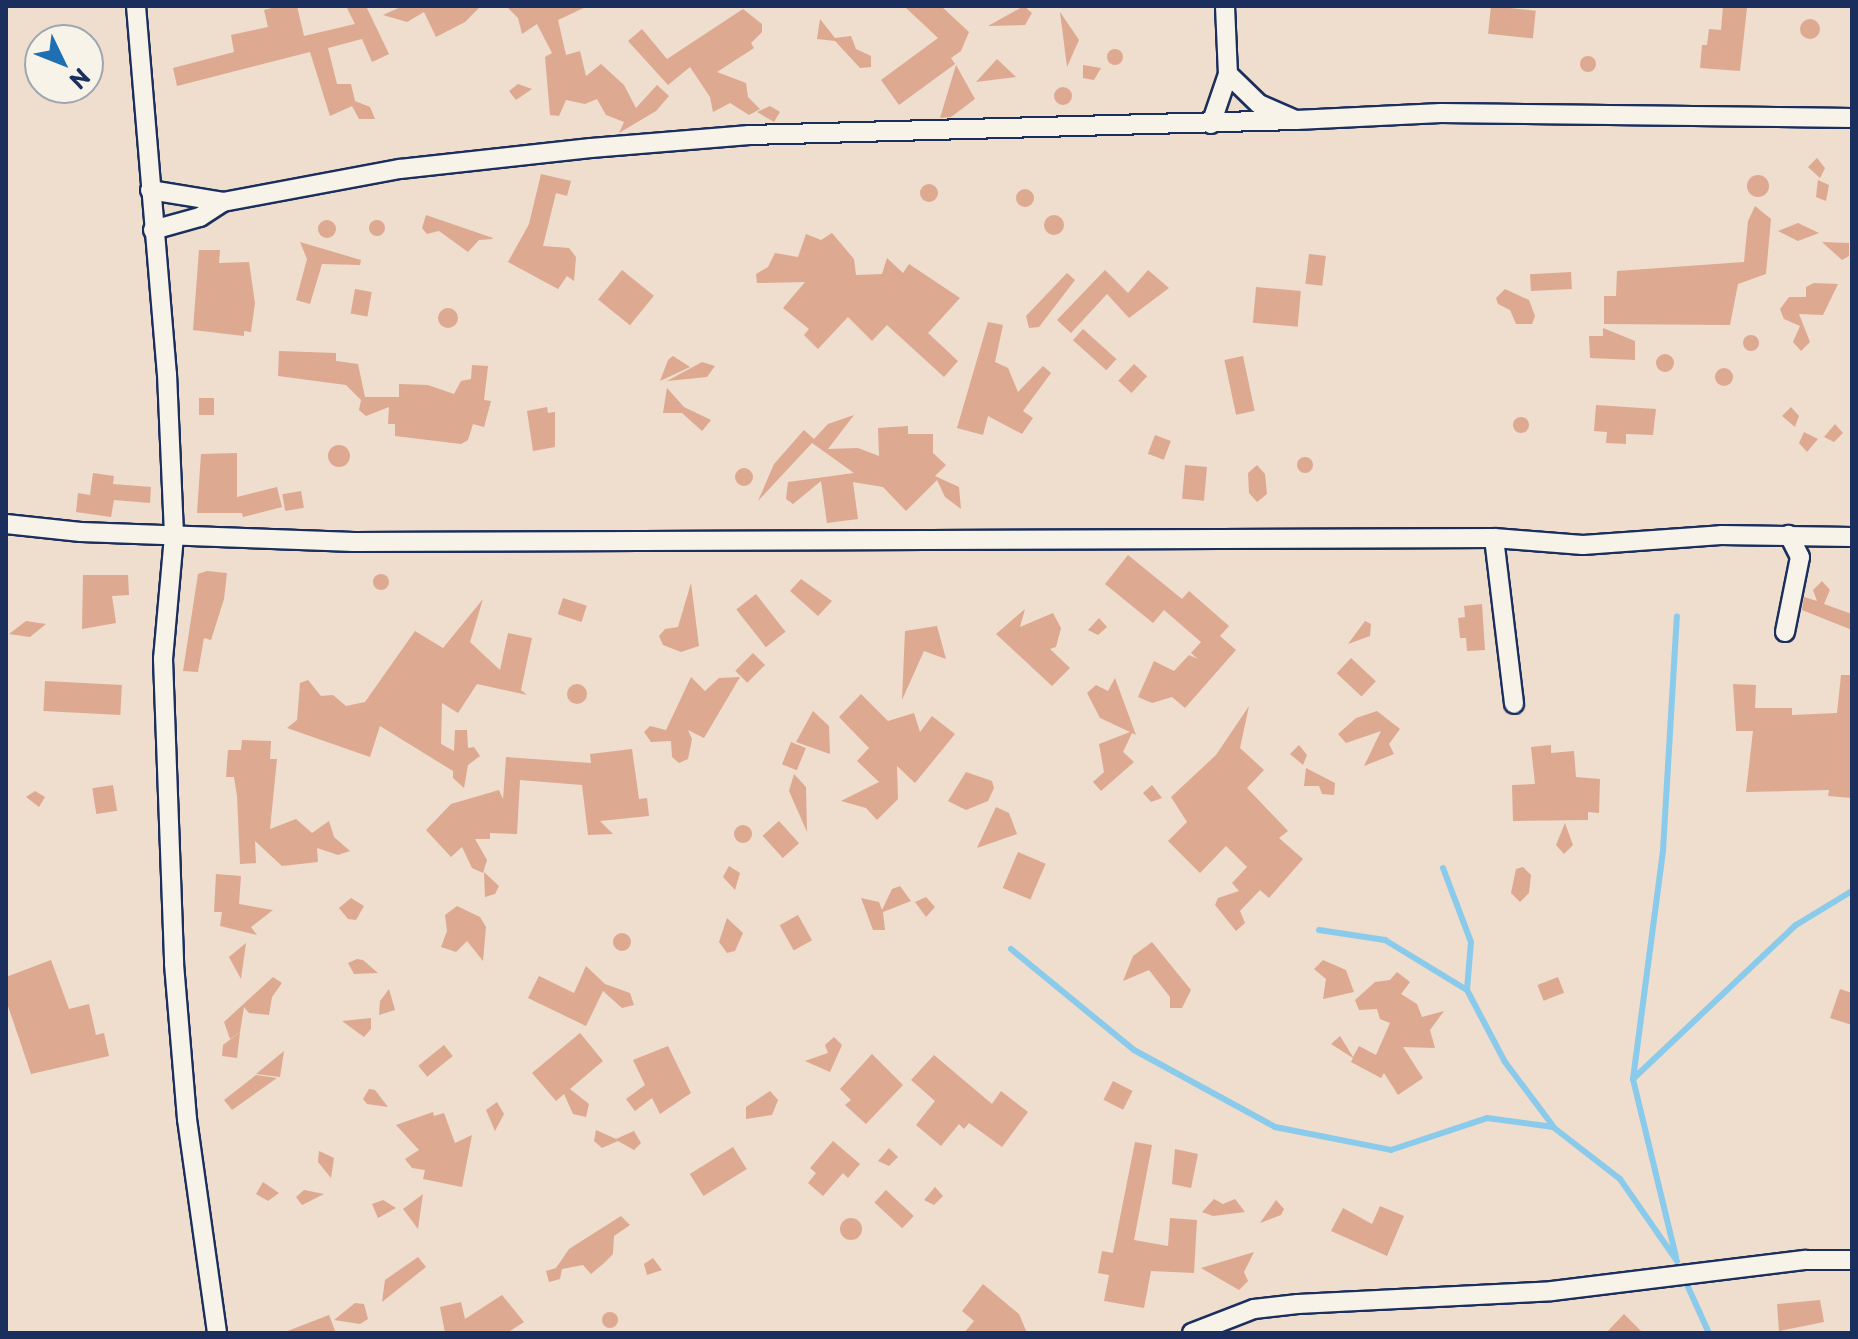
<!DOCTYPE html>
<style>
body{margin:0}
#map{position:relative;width:1858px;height:1339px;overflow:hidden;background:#efddce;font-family:"Playpen Sans",sans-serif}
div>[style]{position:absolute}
.stream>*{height:6px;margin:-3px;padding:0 3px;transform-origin:3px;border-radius:3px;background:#8acaeb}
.building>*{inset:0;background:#dda991;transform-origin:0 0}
.round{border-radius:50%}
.roads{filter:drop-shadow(2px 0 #1b2f5e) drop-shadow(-2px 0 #1b2f5e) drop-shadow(0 2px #1b2f5e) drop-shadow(0 -2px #1b2f5e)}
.street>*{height:18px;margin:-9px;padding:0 9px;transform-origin:9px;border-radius:9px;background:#f7f3e8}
span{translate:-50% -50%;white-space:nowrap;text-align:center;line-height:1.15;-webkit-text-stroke:6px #f7f3e8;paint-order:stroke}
.frame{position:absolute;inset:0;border:8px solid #1b2f5e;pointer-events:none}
.north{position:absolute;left:24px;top:24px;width:80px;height:80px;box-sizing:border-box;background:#f7f3e8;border:2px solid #9fa5b1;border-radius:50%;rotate:133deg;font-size:22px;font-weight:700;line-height:32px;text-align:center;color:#1b2f5e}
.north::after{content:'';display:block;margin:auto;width:28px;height:36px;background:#1f6fb2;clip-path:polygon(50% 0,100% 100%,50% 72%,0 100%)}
</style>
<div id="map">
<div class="stream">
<div style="left:1443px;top:868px;width:79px;rotate:69.3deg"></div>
<div style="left:1471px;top:942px;width:48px;rotate:94.8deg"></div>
<div style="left:1467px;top:990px;width:81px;rotate:62.2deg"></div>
<div style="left:1505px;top:1062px;width:80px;rotate:53.1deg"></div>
<div style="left:1319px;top:930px;width:67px;rotate:8.6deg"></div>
<div style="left:1385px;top:940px;width:96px;rotate:31.4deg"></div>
<div style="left:1011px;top:949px;width:159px;rotate:39.4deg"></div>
<div style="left:1134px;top:1050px;width:161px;rotate:28.6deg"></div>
<div style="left:1275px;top:1127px;width:118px;rotate:11.2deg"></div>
<div style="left:1391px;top:1150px;width:101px;rotate:-18.4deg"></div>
<div style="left:1487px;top:1118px;width:67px;rotate:7.8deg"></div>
<div style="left:1553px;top:1127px;width:85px;rotate:37.8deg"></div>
<div style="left:1620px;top:1179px;width:100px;rotate:55.2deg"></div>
<div style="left:1634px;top:1078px;width:223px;rotate:-43.4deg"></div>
<div style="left:1796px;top:925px;width:66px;rotate:-31.3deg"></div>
<div style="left:1676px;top:1257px;width:183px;rotate:-103.6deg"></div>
<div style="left:1633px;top:1079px;width:231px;rotate:-82.5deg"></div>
<div style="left:1663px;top:850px;width:234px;rotate:-86.6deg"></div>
<div style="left:1684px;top:1278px;width:60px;rotate:65.6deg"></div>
</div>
<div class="building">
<div style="clip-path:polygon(279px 6px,297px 6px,304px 36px,355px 24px,346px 6px,366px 6px,389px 54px,372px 62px,362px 39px,328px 48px,337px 84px,351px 84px,355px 101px,370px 107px,375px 119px,359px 119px,352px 106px,330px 116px,310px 52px,177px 86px,173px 68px,234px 52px,231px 35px,268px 27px,264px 10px)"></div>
<div style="clip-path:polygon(403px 6px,481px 6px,465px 22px,436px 37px,424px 12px,407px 22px,383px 15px)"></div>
<div style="clip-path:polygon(506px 6px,588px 6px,558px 20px,566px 55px,580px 51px,586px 76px,601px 64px,624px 85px,636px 108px,657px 85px,669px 96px,656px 111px,619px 133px,624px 122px,606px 115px,597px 99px,585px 104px,566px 100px,559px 116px,550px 115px,545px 57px,552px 53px,537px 24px,522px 34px,518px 18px)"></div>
<div style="clip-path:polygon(904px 6px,941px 6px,969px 32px,961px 51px,951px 58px,955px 64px,899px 105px,881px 80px,938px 38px)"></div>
<div style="clip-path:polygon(1024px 6px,1032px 13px,1025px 25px,988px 26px)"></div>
<div style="left:1491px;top:6px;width:45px;height:28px;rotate:6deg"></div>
<div style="clip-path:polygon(1723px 6px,1747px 8px,1740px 71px,1700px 68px,1702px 45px,1707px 45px,1709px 29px,1721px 30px)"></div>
<div style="clip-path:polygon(743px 9px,762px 24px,762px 32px,751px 43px,754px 48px,717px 72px,746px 83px,748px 97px,760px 109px,749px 115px,730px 103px,713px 112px,710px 97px,690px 67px,668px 85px,628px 41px,642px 29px,667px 59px)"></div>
<div style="clip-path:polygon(1060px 12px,1079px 40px,1067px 67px)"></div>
<div style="clip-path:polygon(820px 19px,835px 38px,851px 36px,856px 49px,871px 56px,871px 67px,860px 68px,835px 41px,817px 39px)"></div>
<div class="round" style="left:1800px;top:19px;width:20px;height:20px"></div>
<div class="round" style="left:1107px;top:49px;width:16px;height:16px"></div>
<div class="round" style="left:1580px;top:56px;width:16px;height:16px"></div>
<div style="clip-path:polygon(997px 59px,1016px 77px,976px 82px)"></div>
<div style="clip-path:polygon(956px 65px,975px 99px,951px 117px,940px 118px)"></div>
<div style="clip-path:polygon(1083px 65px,1101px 68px,1094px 80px,1083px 78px)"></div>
<div style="clip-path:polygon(518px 84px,532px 89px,516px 100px,509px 91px)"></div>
<div class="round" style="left:1054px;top:87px;width:18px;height:18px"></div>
<div style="clip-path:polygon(770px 106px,780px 112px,774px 122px,757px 112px)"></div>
<div style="clip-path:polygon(1817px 158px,1825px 168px,1820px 178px,1808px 167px)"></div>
<div style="clip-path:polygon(541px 174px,571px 181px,567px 196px,556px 193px,543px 246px,569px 248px,576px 257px,574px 281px,567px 276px,558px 289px,508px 262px,529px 224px)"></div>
<div class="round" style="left:1747px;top:175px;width:22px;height:22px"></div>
<div style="clip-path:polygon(1818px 180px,1829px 185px,1826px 201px,1816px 197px)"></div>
<div class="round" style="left:920px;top:184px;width:18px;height:18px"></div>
<div class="round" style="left:1016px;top:189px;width:18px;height:18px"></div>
<div style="clip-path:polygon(1755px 206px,1771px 219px,1766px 274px,1738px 284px,1730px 325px,1604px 324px,1604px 296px,1616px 296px,1617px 271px,1744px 262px,1748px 221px)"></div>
<div style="clip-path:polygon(426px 215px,493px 238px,492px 239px,479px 240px,468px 252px,439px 231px,427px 234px,422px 228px)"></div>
<div class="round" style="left:1044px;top:215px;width:20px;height:20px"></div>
<div class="round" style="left:369px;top:220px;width:16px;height:16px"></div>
<div class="round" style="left:318px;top:220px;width:18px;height:18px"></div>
<div style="clip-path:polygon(1798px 223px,1819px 233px,1798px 241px,1778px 231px)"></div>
<div style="clip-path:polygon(832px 233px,854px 259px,856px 275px,882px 274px,887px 258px,903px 273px,909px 264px,960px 298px,928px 333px,958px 361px,944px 377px,887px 325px,872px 341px,848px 317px,818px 349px,804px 335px,809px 329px,783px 308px,805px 282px,757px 283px,756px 274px,768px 267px,775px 253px,798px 257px,806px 234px,821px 240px)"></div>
<div style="clip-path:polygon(300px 242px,361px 260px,360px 265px,322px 264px,310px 304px,296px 300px,307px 259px)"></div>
<div style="clip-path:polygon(1822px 242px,1849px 243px,1849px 256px,1842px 260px)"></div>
<div style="clip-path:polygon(199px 250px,220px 250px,219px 263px,249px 262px,255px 303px,251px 332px,244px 331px,244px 336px,193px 330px)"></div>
<div style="left:1309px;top:254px;width:17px;height:30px;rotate:7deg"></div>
<div style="left:622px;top:270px;width:41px;height:38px;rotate:39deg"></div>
<div style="clip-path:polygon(1105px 270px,1128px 293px,1148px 270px,1169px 288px,1129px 318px,1107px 294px,1071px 333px,1057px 320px)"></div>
<div style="left:1571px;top:272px;width:17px;height:41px;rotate:87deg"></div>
<div style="clip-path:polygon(1067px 273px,1075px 280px,1039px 327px,1029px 328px,1026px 316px)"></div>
<div style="clip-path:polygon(1814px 283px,1838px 284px,1823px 315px,1799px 314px,1810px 342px,1801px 351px,1793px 342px,1800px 326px,1784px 319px,1780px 309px,1789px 297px,1806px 297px,1806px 287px)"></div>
<div style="left:1256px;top:287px;width:45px;height:36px;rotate:5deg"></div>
<div style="left:355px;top:289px;width:17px;height:25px;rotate:10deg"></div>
<div style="clip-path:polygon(1505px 289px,1529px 300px,1535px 316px,1532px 324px,1516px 324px,1510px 310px,1498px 304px,1496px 298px)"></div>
<div class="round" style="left:438px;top:308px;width:20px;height:20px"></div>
<div style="clip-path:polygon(988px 322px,1003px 325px,995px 362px,1008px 368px,1018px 392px,1043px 366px,1051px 373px,1023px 411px,1033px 418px,1022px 434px,988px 416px,983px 435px,957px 428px)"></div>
<div style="clip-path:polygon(1603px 328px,1635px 341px,1635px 360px,1590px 358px,1589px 336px,1603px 336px)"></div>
<div style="left:1083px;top:329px;width:45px;height:15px;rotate:42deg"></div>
<div class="round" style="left:1743px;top:335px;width:16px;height:16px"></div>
<div style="clip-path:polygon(279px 351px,336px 353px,336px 361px,358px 364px,365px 397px,399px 397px,399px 384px,428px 385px,454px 394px,461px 381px,471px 379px,472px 365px,488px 366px,484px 400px,491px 401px,484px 427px,473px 424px,468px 440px,461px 444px,395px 436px,395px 424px,388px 424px,389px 407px,366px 416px,359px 410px,361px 400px,346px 385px,278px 376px)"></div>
<div class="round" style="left:1656px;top:354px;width:18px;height:18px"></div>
<div style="clip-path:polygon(673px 356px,690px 367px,660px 381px,668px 360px)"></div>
<div style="left:1243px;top:356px;width:56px;height:19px;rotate:78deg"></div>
<div style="clip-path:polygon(702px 362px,715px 366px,707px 377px,667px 381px)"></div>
<div style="left:1134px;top:364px;width:18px;height:23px;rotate:43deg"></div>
<div class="round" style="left:1715px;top:368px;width:18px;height:18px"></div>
<div style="clip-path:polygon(667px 388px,684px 407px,711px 420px,702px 431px,682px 413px,663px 413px)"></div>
<div style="left:199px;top:398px;width:15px;height:17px"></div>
<div style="clip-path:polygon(1596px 405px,1656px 409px,1653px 435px,1626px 434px,1626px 444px,1606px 443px,1607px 432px,1594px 431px)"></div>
<div style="clip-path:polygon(547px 407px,548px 413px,555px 412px,555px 447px,533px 451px,527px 411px)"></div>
<div style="clip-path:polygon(1791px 407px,1799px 416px,1795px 427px,1782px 416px)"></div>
<div style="clip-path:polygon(854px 415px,828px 449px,858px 448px,879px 456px,878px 428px,908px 426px,908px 434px,933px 434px,933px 453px,946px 465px,935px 476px,959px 487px,961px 509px,945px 497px,937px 480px,906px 511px,883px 487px,853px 482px,858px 519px,827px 523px,821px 481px,793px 504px,786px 499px,788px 482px,854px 473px,812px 443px,758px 501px,774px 464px,804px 430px,814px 439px,828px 424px)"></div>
<div class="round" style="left:1513px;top:417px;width:16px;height:16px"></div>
<div style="clip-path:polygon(1835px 424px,1843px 433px,1834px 442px,1824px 437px)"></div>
<div style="clip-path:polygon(1804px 432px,1818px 439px,1807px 452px,1799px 443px)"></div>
<div style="left:1155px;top:435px;width:17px;height:20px;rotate:21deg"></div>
<div class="round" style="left:328px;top:445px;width:22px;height:22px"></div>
<div style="clip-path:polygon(237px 453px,237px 497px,277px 487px,282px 507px,243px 517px,242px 513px,197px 513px,201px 454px)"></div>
<div class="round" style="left:1297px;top:457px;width:16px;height:16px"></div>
<div style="left:1185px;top:465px;width:22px;height:34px;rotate:5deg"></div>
<div style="clip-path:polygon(1257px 465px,1265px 474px,1267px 494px,1257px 502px,1249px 493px,1248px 473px)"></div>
<div class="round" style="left:735px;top:468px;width:18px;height:18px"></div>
<div style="clip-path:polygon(93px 473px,114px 476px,113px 484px,151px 487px,150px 503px,114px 500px,111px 517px,76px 512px,78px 493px,90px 495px)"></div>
<div style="left:301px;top:491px;width:17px;height:19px;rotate:80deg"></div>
<div style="clip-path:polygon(1128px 555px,1182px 599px,1189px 591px,1229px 626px,1220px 636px,1236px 650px,1185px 708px,1172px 697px,1152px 703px,1138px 697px,1154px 661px,1174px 671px,1189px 655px,1198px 659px,1191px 653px,1201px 642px,1164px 610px,1153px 623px,1105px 584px)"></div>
<div style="clip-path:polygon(207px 571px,227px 573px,224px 599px,211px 640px,204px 638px,198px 672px,183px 671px,198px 574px)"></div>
<div class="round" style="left:373px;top:574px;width:16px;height:16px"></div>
<div style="clip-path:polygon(83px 575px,128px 575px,129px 595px,112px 596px,116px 623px,82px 629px)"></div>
<div style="clip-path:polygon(801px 579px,832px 601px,818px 616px,790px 591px)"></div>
<div style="clip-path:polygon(1822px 581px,1830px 590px,1824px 604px,1852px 614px,1852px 630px,1802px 610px,1804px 597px,1817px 601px,1813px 590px)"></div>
<div style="clip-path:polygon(691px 583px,699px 646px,681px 652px,663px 645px,659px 636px,665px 629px,678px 627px)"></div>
<div style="left:756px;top:594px;width:48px;height:25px;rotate:52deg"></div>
<div style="left:563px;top:598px;width:25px;height:17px;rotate:18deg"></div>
<div style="clip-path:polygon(483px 599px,470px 642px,500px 670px,508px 633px,532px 638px,521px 690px,527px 695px,477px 684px,458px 713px,442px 703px,441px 744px,454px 751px,455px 730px,467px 730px,468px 748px,474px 747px,480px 756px,468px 765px,464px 788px,453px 778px,453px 771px,380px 726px,370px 757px,287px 728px,297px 720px,300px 683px,308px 680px,321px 696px,333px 695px,346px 706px,365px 702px,415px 631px,443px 648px)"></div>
<div style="clip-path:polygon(1482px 604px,1485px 650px,1467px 651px,1466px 638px,1460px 638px,1458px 618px,1465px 617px,1464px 606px)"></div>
<div style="clip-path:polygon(1025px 609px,1020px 627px,1053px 613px,1061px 628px,1056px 647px,1050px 649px,1070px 668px,1052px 686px,996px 634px)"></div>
<div style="clip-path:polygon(1099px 618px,1107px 627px,1098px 635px,1088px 630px)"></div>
<div style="clip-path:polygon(26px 621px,46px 624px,30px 637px,9px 634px)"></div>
<div style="clip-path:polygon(1365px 621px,1371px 624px,1370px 636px,1348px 644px)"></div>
<div style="clip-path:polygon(937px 626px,946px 659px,924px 651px,902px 700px,905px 631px)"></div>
<div style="left:753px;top:653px;width:17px;height:25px;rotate:45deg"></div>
<div style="left:1351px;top:658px;width:34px;height:21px;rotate:43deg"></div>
<div style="clip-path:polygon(1841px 675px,1852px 675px,1852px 798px,1828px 796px,1829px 790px,1746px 792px,1753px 731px,1736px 731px,1733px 684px,1756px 685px,1755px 708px,1792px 708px,1792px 715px,1837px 713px)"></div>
<div style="clip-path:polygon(691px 677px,705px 691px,719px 678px,740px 677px,704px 738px,688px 730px,692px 739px,688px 759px,679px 763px,672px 757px,671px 741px,651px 742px,644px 732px,650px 726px,666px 730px)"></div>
<div style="clip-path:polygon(1115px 678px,1136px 735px,1132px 733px,1123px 752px,1134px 762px,1101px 791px,1093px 782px,1104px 772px,1099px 744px,1130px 732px,1100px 718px,1087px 693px,1096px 685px,1108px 691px)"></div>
<div style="left:45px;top:681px;width:77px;height:30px;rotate:3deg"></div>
<div class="round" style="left:567px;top:684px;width:20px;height:20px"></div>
<div style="clip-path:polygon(861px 694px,888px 721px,914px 713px,920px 732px,932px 716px,955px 734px,915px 783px,897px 766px,898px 799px,877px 820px,866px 808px,841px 801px,879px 782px,857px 761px,869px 748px,839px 717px)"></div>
<div style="clip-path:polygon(1249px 706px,1240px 748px,1264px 770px,1247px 788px,1288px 831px,1279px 838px,1303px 859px,1269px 898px,1260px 890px,1240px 911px,1245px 923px,1236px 931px,1215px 905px,1218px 898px,1239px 891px,1232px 883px,1247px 867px,1226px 846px,1200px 873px,1168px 841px,1187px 822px,1171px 797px,1216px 755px)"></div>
<div style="clip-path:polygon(813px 711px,829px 726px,830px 754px,796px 742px)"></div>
<div style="clip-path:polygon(1377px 711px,1400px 729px,1389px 744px,1394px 754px,1364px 766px,1381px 731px,1346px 743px,1338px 734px,1356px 718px)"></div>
<div style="clip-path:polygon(242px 740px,271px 741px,270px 759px,277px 759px,270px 829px,296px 819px,312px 833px,329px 821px,334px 837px,350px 851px,338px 855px,317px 848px,318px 862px,282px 866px,255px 841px,256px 863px,240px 864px,237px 796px,234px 777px,226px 777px,228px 750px,241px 750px)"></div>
<div style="left:791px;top:742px;width:16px;height:24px;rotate:22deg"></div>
<div style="clip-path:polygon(1299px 745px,1307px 755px,1303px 765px,1290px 754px)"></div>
<div style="clip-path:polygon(1551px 745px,1551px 753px,1574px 751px,1576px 777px,1600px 779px,1599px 813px,1588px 812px,1588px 820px,1513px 821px,1512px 785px,1535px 784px,1531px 747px)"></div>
<div style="clip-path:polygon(632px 749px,639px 799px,647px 798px,649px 816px,600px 821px,613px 834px,588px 835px,582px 785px,520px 780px,517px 834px,490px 833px,490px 839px,475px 839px,487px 860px,483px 873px,472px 868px,462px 847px,451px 857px,426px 830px,451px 804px,499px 790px,503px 799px,506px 757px,591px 763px,590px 754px)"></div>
<div style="clip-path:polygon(1306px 768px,1335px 783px,1334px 795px,1322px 794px,1319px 786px,1304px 786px)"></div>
<div style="clip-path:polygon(966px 772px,992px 781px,994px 788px,988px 801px,966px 810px,948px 801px)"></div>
<div style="clip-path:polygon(794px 774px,806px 787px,807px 832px,789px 791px)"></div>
<div style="left:113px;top:785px;width:26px;height:21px;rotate:81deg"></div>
<div style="clip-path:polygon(1152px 785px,1162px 798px,1151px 802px,1143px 793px)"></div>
<div style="clip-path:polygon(35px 791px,45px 797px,39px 807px,26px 797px)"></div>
<div style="clip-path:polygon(996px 807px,1009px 813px,1017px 834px,977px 848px)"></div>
<div style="left:779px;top:821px;width:30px;height:22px;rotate:48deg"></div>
<div style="clip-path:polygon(1565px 823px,1573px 845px,1564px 854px,1556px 845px)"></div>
<div class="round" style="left:734px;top:825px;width:18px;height:18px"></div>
<div style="left:1018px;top:852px;width:30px;height:39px;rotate:23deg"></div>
<div style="clip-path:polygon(729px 866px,740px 873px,735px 890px,723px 877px)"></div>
<div style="clip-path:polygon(1523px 867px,1531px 875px,1529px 893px,1520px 902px,1511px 893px,1516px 869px)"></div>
<div style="clip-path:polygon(484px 872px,499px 886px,495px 894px,485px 897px)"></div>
<div style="clip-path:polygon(216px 874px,241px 876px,239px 904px,273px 910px,251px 927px,257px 935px,220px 926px,222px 912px,214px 912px)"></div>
<div style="clip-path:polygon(900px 886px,911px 901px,883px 912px,885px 930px,873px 930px,861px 898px,879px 902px,882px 910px,892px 889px)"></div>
<div style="clip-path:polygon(926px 897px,935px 907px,926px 917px,915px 902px)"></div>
<div style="clip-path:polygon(351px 898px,364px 906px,356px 920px,348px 919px,339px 908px)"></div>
<div style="clip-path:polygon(457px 906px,480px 917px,486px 927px,483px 961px,467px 941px,456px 952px,441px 947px,447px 931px,445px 915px)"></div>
<div style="left:798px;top:915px;width:29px;height:21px;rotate:61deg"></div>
<div style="clip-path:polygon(727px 918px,743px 933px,735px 951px,727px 953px,719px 942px)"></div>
<div class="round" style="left:613px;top:933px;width:18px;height:18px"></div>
<div style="clip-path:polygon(1152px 942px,1191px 990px,1182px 1008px,1170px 1008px,1170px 997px,1149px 970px,1123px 981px,1133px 956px)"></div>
<div style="clip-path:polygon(246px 943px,241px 979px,229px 957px)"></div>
<div style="clip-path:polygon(357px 959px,363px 960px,378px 973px,354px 974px,348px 963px)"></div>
<div style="clip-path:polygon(51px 960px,69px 1009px,89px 1004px,96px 1035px,104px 1033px,109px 1056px,31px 1074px,6px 1000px,6px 977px)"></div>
<div style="clip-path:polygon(1323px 960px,1346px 970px,1354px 992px,1323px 999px,1326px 979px,1314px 969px)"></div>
<div style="clip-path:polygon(586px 966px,605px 984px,630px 993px,634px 1005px,622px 1008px,603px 991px,586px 1026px,528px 998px,539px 976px,574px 993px)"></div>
<div style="clip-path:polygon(1397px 972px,1410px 982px,1401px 994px,1417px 1004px,1422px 1017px,1444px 1011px,1430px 1030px,1435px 1048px,1403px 1047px,1423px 1078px,1398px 1095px,1384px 1073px,1381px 1078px,1351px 1062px,1353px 1058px,1331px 1044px,1340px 1036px,1353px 1057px,1359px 1046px,1376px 1055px,1390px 1023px,1380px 1019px,1377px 1009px,1359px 1010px,1355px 1000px,1375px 982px,1390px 980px)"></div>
<div style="clip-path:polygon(273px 977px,282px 983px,272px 997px,269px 1015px,249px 1013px,244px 1007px,240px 1032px,230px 1039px,224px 1022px)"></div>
<div style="left:1558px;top:977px;width:17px;height:22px;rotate:69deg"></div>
<div style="clip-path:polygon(389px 989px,395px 1010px,379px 1015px,380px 1001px)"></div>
<div style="clip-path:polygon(1840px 989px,1852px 993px,1852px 1025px,1830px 1018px)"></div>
<div style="clip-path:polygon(371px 1018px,371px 1029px,364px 1037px,342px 1021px)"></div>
<div style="clip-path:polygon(240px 1032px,237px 1058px,222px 1056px,223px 1045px)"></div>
<div style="clip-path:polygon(580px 1033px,603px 1061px,570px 1089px,589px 1104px,586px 1117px,573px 1114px,564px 1094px,556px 1101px,532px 1073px)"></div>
<div style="clip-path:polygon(834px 1037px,842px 1045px,830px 1072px,805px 1061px,828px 1053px,825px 1045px)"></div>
<div style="left:444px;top:1045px;width:14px;height:33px;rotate:51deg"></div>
<div style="clip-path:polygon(668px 1046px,691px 1093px,660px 1114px,652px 1098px,635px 1111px,626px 1099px,645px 1085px,633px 1060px)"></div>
<div style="clip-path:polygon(284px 1051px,280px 1077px,256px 1074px)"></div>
<div style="clip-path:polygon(872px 1054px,903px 1085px,866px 1124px,845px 1105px,851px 1100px,840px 1089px)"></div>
<div style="clip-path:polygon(934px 1055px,992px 1104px,1001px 1091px,1028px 1112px,1002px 1147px,969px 1123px,964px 1129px,959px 1124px,941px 1146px,916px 1125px,935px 1101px,911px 1080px)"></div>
<div style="clip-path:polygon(256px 1075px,277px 1078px,232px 1110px,224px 1100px)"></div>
<div style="left:1113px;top:1081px;width:22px;height:21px;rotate:27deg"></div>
<div style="clip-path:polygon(369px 1089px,375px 1090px,388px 1107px,367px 1104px,363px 1099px)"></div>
<div style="clip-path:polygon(770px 1091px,778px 1100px,772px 1115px,746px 1119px,746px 1107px)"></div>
<div style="clip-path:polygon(497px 1102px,504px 1114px,495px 1131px,486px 1110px)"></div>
<div style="clip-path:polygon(433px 1112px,434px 1116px,444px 1113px,455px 1143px,472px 1135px,462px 1187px,423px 1179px,425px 1170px,412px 1168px,405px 1159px,419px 1150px,396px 1125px)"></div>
<div style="clip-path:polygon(596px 1130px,616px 1139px,634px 1131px,641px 1143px,634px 1150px,618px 1141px,602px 1148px,594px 1141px)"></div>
<div style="clip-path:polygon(833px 1141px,860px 1164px,848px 1178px,843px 1173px,823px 1196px,808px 1183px,816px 1173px,810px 1168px)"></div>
<div style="clip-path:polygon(1135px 1142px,1152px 1145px,1134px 1240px,1168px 1246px,1170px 1218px,1197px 1220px,1194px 1273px,1151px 1271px,1144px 1308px,1104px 1301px,1109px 1275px,1098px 1273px,1102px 1251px,1113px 1253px)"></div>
<div style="left:733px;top:1147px;width:26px;height:51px;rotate:58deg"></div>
<div style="clip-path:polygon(889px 1148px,898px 1157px,889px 1166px,878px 1161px)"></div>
<div style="clip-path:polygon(1175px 1149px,1198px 1154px,1191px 1188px,1172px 1184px)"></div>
<div style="clip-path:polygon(319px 1151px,334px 1158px,331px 1178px,318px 1162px)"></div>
<div style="clip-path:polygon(263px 1182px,279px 1193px,268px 1201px,256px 1194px)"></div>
<div style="clip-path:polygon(935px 1187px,943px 1196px,934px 1205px,924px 1200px)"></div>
<div style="clip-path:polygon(304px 1190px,324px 1194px,302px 1205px,296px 1197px)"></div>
<div style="left:886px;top:1190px;width:38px;height:17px;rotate:43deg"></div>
<div style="clip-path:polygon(423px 1194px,418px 1229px,403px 1209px)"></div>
<div style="clip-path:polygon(1214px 1199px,1223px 1204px,1235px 1199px,1245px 1212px,1213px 1216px,1202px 1212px)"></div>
<div style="clip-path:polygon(383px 1200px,396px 1208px,378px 1218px,372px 1204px)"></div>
<div style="clip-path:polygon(1276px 1200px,1284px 1209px,1281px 1215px,1260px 1223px)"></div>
<div style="clip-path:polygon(1380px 1206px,1404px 1216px,1387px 1256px,1331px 1231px,1343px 1208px,1372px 1224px)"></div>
<div style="clip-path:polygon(621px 1216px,630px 1225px,614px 1236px,613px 1254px,603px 1264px,591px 1274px,583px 1265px,562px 1269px,560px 1279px,549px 1282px,546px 1271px,556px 1268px,569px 1249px)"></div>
<div class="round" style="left:840px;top:1218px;width:22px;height:22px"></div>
<div style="clip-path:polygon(1254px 1252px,1244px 1272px,1248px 1281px,1239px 1290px,1201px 1268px)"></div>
<div style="clip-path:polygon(418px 1257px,426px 1267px,382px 1302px,385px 1280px)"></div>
<div style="clip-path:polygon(653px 1258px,662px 1270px,647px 1275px,644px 1264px)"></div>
<div style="clip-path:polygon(983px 1284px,1019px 1314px,1027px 1333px,964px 1333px,974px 1321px,962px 1311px)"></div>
<div style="clip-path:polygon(502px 1295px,524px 1322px,507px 1333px,445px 1333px,440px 1307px,461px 1302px,465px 1319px)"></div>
<div style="clip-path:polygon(1820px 1300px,1824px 1322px,1779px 1331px,1777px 1304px)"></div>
<div style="clip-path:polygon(355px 1303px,364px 1304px,368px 1319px,360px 1324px,334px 1320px)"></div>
<div class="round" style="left:602px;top:1312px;width:16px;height:16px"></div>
<div style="clip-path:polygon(1624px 1314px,1643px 1333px,1606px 1333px)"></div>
<div style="clip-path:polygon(329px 1315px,336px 1333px,285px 1333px,285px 1332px)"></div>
</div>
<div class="roads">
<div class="street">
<div style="left:136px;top:6px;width:369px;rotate:85.2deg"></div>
<div style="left:167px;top:374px;width:162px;rotate:87.5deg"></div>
<div style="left:174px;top:536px;width:123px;rotate:95.1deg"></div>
<div style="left:163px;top:659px;width:305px;rotate:87.9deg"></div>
<div style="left:174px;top:964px;width:156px;rotate:85.2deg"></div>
<div style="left:187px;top:1119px;width:216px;rotate:82deg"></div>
<div style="left:1225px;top:6px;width:68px;rotate:87.5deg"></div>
<div style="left:1228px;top:74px;width:43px;rotate:44.1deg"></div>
<div style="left:1259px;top:104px;width:40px;rotate:23.4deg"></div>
<div style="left:1296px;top:120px;width:145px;rotate:-2.8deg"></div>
<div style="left:1441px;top:113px;width:411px;rotate:0.7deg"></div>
<div style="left:1211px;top:124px;width:53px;rotate:-71.2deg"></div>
<div style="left:150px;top:190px;width:74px;rotate:9.3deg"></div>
<div style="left:153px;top:230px;width:49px;rotate:-15.5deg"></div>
<div style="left:200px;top:217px;width:27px;rotate:-33deg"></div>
<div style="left:223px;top:202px;width:180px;rotate:-10.6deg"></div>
<div style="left:400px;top:169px;width:192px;rotate:-6.3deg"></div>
<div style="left:591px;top:148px;width:159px;rotate:-4.7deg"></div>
<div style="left:749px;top:135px;width:547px;rotate:-1.57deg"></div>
<div style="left:6px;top:524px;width:75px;rotate:6.1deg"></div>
<div style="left:81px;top:532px;width:273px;rotate:2.1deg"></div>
<div style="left:354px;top:542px;width:1140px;rotate:-0.2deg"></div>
<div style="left:1494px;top:538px;width:89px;rotate:4.5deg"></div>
<div style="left:1583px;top:545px;width:138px;rotate:-4.1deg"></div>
<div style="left:1721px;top:535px;width:131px;rotate:0.9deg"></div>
<div style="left:1494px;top:538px;width:167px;rotate:83.1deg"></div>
<div style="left:1785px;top:632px;width:76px;rotate:-78.7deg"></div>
<div style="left:1800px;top:557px;width:25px;rotate:-117deg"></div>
<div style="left:1192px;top:1333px;width:66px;rotate:-21.2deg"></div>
<div style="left:1254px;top:1309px;width:44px;rotate:-6.5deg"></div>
<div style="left:1298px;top:1304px;width:254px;rotate:-2.9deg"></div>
<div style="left:1552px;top:1291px;width:256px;rotate:-7deg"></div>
<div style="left:1806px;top:1260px;width:46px"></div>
</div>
</div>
<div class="frame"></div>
<div class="north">N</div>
</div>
